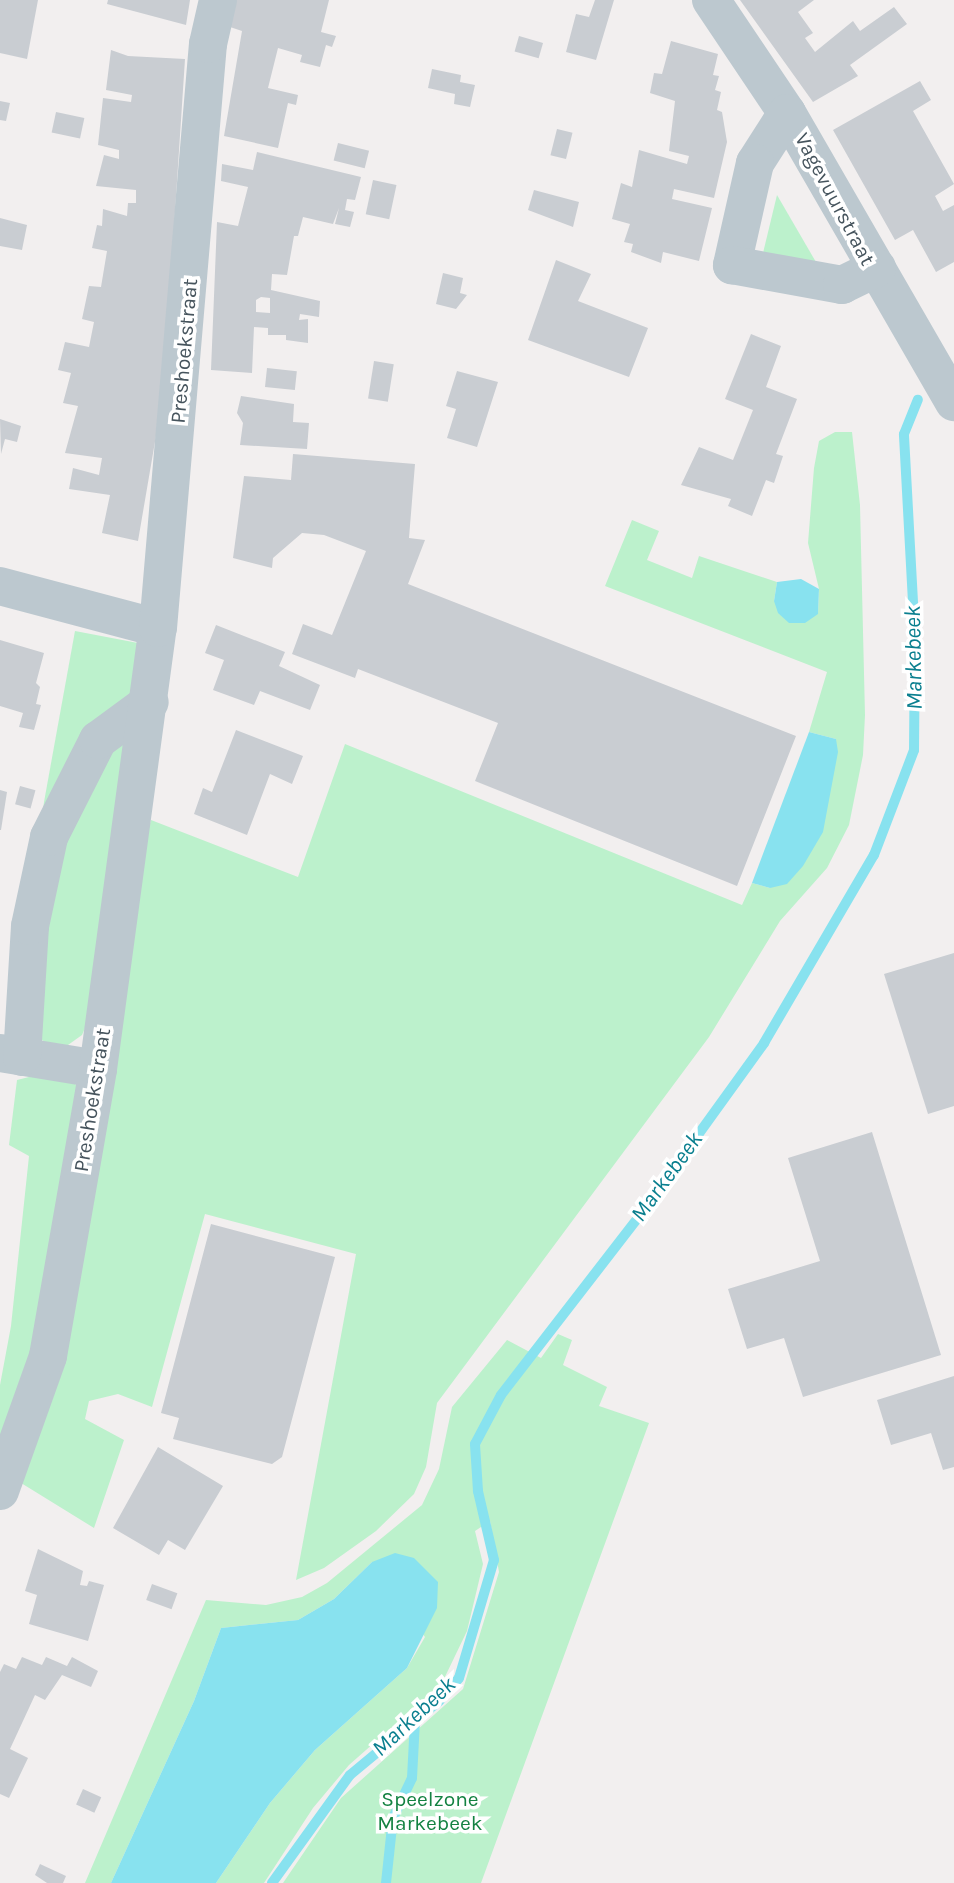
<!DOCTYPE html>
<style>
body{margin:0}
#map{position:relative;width:954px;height:1883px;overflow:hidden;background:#f2efef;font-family:Karla,sans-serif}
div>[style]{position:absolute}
.green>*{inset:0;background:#bcf1cc}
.water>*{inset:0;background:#88e2ef}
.stream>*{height:10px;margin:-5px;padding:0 5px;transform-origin:5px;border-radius:5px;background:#88e2ef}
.building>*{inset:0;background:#c9cdd2;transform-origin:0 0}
.minor>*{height:38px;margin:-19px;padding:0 19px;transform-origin:19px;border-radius:19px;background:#bcc8cf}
span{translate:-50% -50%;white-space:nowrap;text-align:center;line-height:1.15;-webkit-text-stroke:7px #fff;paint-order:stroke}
.street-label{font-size:21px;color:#46545d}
.park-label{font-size:21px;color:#148242}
.water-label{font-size:23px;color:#0a7f8f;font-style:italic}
</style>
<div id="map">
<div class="green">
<div style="clip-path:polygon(777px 195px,820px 269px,763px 253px)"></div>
<div style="clip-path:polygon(835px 432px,852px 432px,860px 505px,865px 715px,863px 755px,849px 825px,827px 868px,780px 921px,709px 1037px,437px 1403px,426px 1467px,414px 1494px,376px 1531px,324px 1568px,296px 1580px,356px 1254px,205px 1214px,152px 1407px,118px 1394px,89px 1401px,85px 1419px,124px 1440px,94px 1528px,0 1470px,0 1385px,11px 1326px,29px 1156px,9px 1145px,17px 1080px,49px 1072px,79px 1086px,151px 820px,298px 877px,345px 744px,742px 905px,752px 883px,770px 888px,836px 739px,809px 732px,827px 672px,605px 586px,632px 520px,659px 531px,647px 560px,692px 578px,699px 556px,777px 582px,774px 601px,818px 613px,819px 589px,808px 543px,814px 468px,819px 441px)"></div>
<div style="clip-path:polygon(75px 631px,138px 643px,91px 1014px,82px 1035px,61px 1050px,36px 1037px,32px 896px,44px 802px)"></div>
<div style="clip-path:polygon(558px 1334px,572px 1340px,563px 1365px,607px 1387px,599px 1406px,649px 1423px,481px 1883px,283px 1883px,341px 1798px,463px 1689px,499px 1572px,490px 1521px,475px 1531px,483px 1564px,467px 1631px,442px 1683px,349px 1765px,313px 1808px,264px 1883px,216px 1883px,270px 1803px,315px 1750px,407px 1668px,425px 1637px,372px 1562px,334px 1599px,298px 1620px,221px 1628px,194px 1701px,111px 1883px,85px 1883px,206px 1600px,266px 1605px,302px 1597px,327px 1583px,422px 1505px,439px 1469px,452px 1407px,507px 1340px,541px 1358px)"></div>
</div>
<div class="water">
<div style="clip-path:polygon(801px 579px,819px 589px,818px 614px,805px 623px,789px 623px,778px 613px,774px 601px,777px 582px)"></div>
<div style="clip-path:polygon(809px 732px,836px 739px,838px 752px,823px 832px,803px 866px,787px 884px,770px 888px,752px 883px)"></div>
<div style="clip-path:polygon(395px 1553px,414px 1558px,438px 1582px,437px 1608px,407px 1668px,315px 1750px,270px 1803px,216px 1883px,111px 1883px,194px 1701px,221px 1628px,298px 1620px,334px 1599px,372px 1562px)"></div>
</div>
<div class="stream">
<div style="left:272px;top:1883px;width:133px;rotate:-54.2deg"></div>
<div style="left:350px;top:1775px;width:116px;rotate:-39.7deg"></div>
<div style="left:439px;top:1701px;width:30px;rotate:-49deg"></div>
<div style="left:459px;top:1678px;width:123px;rotate:-73.5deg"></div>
<div style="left:494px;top:1560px;width:71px;rotate:-103.1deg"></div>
<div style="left:478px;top:1491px;width:47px;rotate:-93.7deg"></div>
<div style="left:475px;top:1444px;width:55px;rotate:-62deg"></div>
<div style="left:501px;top:1395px;width:224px;rotate:-52.3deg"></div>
<div style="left:638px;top:1218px;width:216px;rotate:-54.2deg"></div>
<div style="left:764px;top:1043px;width:218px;rotate:-59.7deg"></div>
<div style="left:874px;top:855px;width:112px;rotate:-69.1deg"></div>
<div style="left:914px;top:750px;width:111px;rotate:-89.5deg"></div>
<div style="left:915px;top:639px;width:205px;rotate:-93.1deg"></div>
<div style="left:904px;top:434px;width:37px;rotate:-68deg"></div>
<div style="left:386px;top:1883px;width:65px;rotate:-83.9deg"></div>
<div style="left:393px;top:1818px;width:44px;rotate:-64.6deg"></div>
<div style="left:412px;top:1778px;width:57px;rotate:-87deg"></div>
</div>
<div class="building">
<div style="clip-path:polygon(0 0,38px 0,27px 59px,0 53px)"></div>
<div style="clip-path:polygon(108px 0,190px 0,186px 25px,107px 4px)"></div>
<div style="clip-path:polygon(233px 0,329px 0,321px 32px,336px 36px,332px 47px,326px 45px,320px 67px,300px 62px,302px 55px,278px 48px,268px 88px,298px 95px,296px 105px,288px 103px,278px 148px,224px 136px,242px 31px,230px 27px)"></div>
<div style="clip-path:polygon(595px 0,614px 0,596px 60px,566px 52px,576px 14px,589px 17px)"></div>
<div style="clip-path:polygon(740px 0,814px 0,798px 12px,813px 33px,805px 38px,815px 52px,853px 21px,860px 31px,894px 7px,907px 24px,850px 65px,858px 76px,813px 102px)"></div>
<div style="left:519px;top:36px;width:25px;height:16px;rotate:16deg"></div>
<div style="clip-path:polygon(671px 41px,718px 54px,713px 75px,719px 76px,715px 90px,721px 92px,717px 110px,722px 112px,727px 142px,714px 198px,674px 189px,672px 199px,712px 208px,699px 261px,663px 252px,661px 263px,631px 252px,633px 244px,624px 242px,630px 224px,612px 219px,621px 183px,632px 187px,639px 150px,687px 164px,689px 156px,669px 151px,675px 101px,650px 93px,654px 73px,662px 74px)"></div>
<div style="clip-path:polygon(111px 50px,128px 56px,185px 59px,163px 395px,138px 541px,102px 533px,110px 495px,69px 489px,73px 468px,99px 475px,102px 458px,65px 453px,78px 406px,63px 403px,71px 373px,58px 370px,65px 342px,89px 347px,94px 322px,82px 319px,89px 286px,101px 287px,107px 251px,92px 248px,97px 225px,102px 226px,103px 209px,127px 216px,128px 203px,136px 203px,136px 190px,96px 186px,104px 155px,119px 159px,119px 150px,98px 145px,103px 98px,131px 102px,132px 95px,106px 90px)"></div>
<div style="clip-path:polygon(432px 69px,461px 75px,460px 82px,475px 85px,470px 107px,454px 104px,455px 94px,428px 88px)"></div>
<div style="clip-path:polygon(920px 81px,931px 100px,913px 111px,954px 184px,935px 196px,943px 211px,954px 205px,954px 262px,936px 272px,913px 230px,895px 240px,833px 130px)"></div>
<div style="clip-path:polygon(0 101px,10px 103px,6px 121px,0 120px)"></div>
<div style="left:56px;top:112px;width:29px;height:21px;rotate:12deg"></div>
<div style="left:557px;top:129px;width:16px;height:27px;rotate:14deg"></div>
<div style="left:338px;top:143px;width:32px;height:18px;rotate:14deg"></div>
<div style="clip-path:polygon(evenodd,257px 152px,361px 177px,355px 200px,347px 199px,345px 210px,354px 212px,350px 227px,335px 224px,339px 208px,333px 224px,303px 217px,298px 236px,294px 236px,287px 275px,272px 274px,271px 290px,320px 301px,319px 317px,300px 314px,299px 320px,308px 319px,308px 343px,286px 340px,286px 335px,268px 335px,268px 328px,254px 327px,252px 373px,211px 370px,217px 222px,238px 226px,248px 187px,221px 181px,222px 164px,253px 170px,257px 152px,261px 297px,270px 298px,270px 313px,256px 312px,256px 300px,261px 297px)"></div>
<div style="left:373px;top:180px;width:24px;height:35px;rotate:12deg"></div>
<div style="clip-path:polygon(534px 190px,579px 202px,573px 227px,528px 210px)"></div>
<div style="clip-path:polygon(0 218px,27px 225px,22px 250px,0 246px)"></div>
<div style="clip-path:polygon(556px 260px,591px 274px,578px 301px,648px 328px,629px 377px,528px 340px)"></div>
<div style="clip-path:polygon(443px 273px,463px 278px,460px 293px,467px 295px,456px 309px,436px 304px)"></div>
<div style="clip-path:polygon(751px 334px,781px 346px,766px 387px,797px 399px,776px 454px,783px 456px,774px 483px,766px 480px,752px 516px,728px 506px,731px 499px,681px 485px,699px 447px,733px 460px,753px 410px,725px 399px)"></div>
<div style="left:374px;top:361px;width:20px;height:38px;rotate:9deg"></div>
<div style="left:267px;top:368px;width:30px;height:19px;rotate:6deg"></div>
<div style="clip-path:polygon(457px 371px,498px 382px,477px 447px,447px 438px,456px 409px,446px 406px)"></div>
<div style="clip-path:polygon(241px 396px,294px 404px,293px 422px,309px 423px,307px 449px,240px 445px,243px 423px,237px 413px)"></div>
<div style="clip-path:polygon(0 419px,21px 426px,17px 442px,5px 439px,1px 454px)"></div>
<div style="clip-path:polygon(293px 454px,415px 464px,409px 538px,425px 540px,408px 584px,796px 736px,737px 886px,475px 781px,498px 723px,358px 669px,355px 678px,292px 654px,303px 624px,332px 635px,366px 551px,324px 535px,302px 533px,273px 558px,272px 568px,233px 558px,244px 476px,291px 480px)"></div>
<div style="clip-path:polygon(216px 625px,285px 652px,279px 666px,320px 685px,310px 710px,260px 691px,254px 705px,213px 690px,224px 660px,205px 653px)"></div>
<div style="clip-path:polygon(0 640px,44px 653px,36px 683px,40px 687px,36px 704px,41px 705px,34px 730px,19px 727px,23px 713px,0 706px)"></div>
<div style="clip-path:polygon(236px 730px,303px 756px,292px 784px,270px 774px,247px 835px,194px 814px,203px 788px,212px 792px)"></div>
<div style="left:20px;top:786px;width:16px;height:19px;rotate:15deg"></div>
<div style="clip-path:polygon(0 790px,7px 792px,1px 830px,0 830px)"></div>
<div style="clip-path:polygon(954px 953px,954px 1106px,928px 1114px,884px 974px)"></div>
<div style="clip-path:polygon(872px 1132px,941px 1355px,803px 1397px,784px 1338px,747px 1349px,728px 1289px,820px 1261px,788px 1158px)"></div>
<div style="clip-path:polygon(211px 1224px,335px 1257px,282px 1457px,272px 1464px,173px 1439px,179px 1418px,161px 1413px)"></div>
<div style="clip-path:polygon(954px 1376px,954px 1467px,943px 1470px,931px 1433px,891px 1445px,877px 1400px)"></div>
<div style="clip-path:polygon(158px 1447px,223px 1486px,185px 1550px,168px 1540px,159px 1555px,113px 1528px)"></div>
<div style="clip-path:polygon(38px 1549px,83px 1571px,80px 1585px,87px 1586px,89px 1581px,104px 1585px,88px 1641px,29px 1624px,37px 1595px,25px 1591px)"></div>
<div style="left:152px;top:1584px;width:27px;height:17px;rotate:20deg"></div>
<div style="clip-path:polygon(22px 1657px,42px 1665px,46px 1657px,67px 1666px,72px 1657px,98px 1671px,91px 1687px,62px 1675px,45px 1700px,35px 1695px,10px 1749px,28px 1758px,9px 1798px,0 1794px,0 1672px,4px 1664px,16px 1669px)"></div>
<div style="left:83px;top:1789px;width:20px;height:17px;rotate:24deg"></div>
<div style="clip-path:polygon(40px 1864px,66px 1876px,63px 1883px,47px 1883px,35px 1875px)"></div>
</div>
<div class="minor">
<div style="left:711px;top:0;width:136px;rotate:56.1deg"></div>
<div style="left:787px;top:113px;width:334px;rotate:60deg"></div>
<div style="left:787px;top:113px;width:59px;rotate:122.6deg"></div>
<div style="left:755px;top:163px;width:105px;rotate:102.7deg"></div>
<div style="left:732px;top:265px;width:112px;rotate:10.3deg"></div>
<div style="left:842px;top:285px;width:39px;rotate:-26deg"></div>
<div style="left:0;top:586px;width:163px;rotate:14.9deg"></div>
<div style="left:0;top:1053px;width:99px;rotate:9.3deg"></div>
<div style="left:22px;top:1057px;width:131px;rotate:-86.5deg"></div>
<div style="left:30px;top:926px;width:91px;rotate:-77.9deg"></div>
<div style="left:49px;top:837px;width:109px;rotate:-63.2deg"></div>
<div style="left:98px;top:740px;width:64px;rotate:-36.2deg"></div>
<div style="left:0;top:1491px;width:143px;rotate:-70.4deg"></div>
<div style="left:48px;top:1356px;width:291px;rotate:-80.1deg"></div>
<div style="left:98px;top:1069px;width:445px;rotate:-82.3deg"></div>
<div style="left:158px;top:628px;width:586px;rotate:-85.11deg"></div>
<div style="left:208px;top:44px;width:45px;rotate:-77.2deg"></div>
</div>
<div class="street-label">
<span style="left:835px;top:199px;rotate:62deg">Vagevuurstraat</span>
<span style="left:184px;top:351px;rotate:-85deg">Preshoekstraat</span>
<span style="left:92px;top:1100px;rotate:-81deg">Preshoekstraat</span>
</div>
<div class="park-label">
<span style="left:430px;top:1811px">Speelzone<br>Markebeek</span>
</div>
<div class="water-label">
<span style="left:914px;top:658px;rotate:-91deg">Markebeek</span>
<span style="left:667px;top:1177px;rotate:-54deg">Markebeek</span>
<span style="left:414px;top:1717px;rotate:-43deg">Markebeek</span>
</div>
</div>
